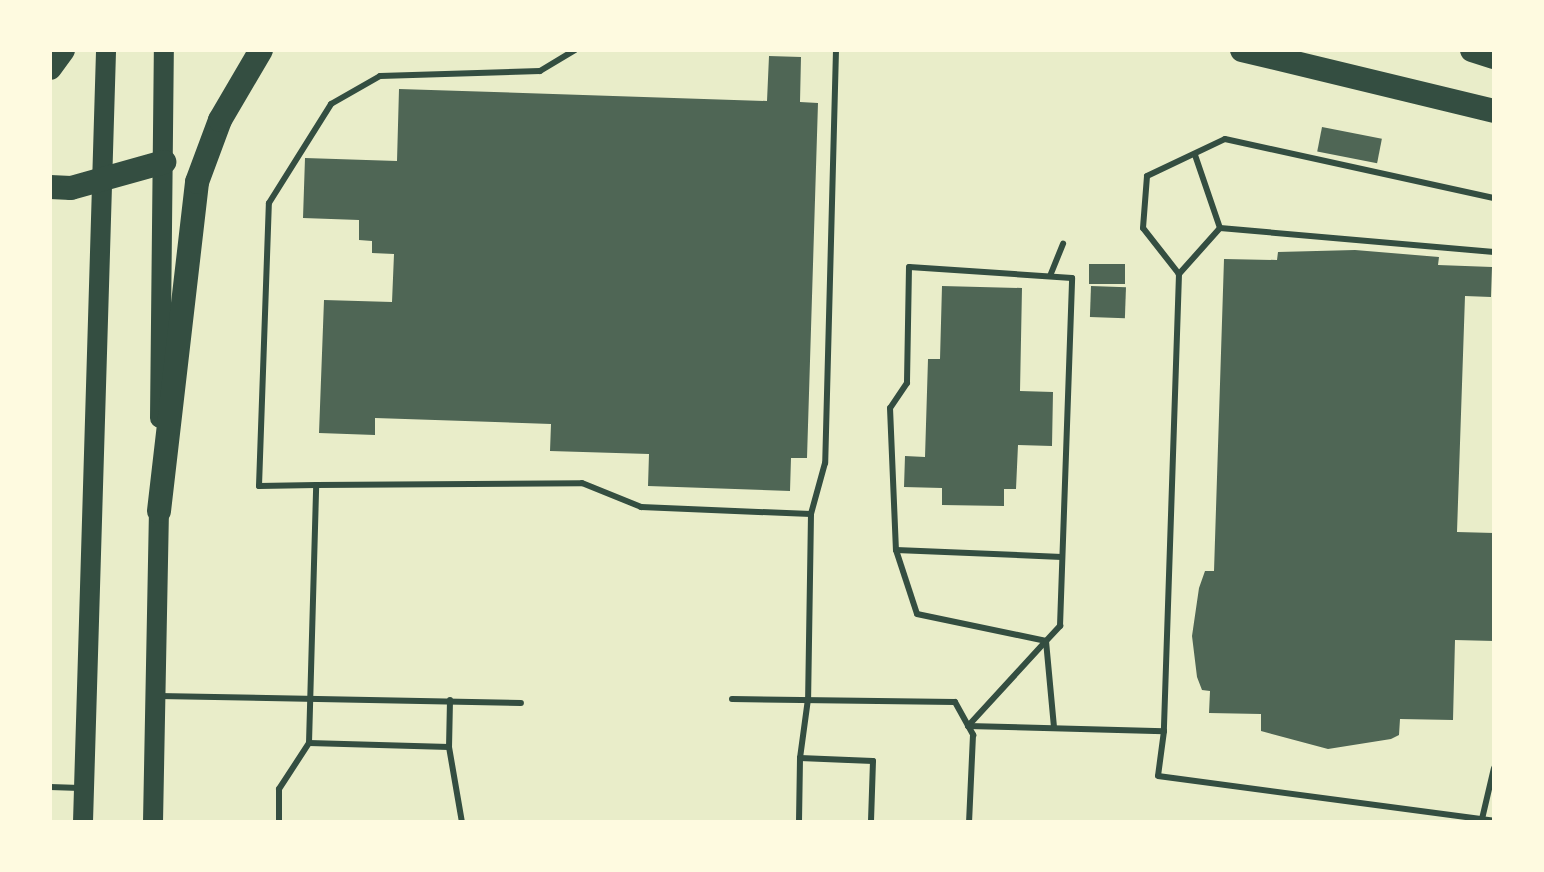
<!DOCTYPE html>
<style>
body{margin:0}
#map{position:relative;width:1544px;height:872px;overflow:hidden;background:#e9edc9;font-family:Rubik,sans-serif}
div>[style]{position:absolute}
.building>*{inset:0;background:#4f6655;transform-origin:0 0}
.service>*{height:6px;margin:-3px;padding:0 3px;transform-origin:3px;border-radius:3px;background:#344e41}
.primary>*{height:20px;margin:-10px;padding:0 10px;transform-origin:10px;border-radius:10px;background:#344e41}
.motorway>*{height:24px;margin:-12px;padding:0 12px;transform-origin:12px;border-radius:12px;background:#344e41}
span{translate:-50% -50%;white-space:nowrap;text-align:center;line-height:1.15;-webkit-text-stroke:7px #fefae0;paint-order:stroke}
.frame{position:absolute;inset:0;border:52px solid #fefae0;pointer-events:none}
</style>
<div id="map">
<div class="building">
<div style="clip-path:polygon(769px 56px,801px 57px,800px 102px,818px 103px,807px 458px,791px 458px,790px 491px,648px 486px,649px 454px,550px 451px,551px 424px,375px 418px,375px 435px,319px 433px,324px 300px,392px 302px,394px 254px,372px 253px,372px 241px,359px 240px,359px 220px,303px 218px,305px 158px,397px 161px,399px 89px,767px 101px)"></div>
<div style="left:1322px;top:127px;width:61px;height:25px;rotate:11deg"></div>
<div style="clip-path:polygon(1355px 250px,1439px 257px,1438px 265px,1492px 267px,1491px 297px,1465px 296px,1457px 532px,1494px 533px,1494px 641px,1455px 640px,1453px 720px,1400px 719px,1399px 735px,1391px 739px,1328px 749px,1261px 731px,1261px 714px,1209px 713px,1210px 691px,1202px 690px,1197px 677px,1192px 636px,1199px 588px,1205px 571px,1214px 571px,1224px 259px,1277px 260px,1278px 252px)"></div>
<div style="left:1125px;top:264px;width:20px;height:36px;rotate:90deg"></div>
<div style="clip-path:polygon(942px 286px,1022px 288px,1020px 391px,1053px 392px,1052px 446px,1018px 445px,1016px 489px,1004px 489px,1004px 506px,942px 505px,942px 488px,904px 487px,905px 456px,925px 457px,928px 359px,940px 359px)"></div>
<div style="left:1091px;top:286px;width:35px;height:31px;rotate:2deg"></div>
</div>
<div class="service">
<div style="left:836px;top:50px;width:413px;rotate:91.5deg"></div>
<div style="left:825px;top:463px;width:53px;rotate:105.4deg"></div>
<div style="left:811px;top:514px;width:185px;rotate:90.9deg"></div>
<div style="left:808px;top:699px;width:60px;rotate:97.7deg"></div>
<div style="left:800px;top:758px;width:73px;rotate:2.4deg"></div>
<div style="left:873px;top:761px;width:61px;rotate:91.9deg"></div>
<div style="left:1195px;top:155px;width:77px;rotate:71.1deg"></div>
<div style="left:1494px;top:252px;width:275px;rotate:-175deg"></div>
<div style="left:1220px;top:228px;width:62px;rotate:131.7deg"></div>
<div style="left:1179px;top:274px;width:457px;rotate:91.9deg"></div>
<div style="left:1164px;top:731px;width:45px;rotate:97.6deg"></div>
<div style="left:1158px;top:776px;width:339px;rotate:7.6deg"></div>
<div style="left:1179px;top:274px;width:58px;rotate:-128deg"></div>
<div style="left:1143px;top:228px;width:52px;rotate:-85.6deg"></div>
<div style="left:1147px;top:176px;width:86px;rotate:-25.4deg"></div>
<div style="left:1225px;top:139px;width:275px;rotate:12.4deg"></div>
<div style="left:1050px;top:276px;width:35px;rotate:-68deg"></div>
<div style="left:316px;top:485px;width:266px;rotate:-0.4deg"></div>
<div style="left:582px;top:483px;width:64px;rotate:22.1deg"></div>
<div style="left:641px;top:507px;width:170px;rotate:2.4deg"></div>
<div style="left:896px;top:550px;width:166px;rotate:2.4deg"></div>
<div style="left:159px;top:696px;width:362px;rotate:1.1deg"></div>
<div style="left:732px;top:699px;width:223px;rotate:0.8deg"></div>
<div style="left:955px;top:702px;width:38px;rotate:61deg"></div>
<div style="left:973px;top:735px;width:87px;rotate:92.6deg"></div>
<div style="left:450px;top:700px;width:47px;rotate:91.2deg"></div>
<div style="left:449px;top:747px;width:76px;rotate:80.2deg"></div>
<div style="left:968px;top:726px;width:115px;rotate:-47.5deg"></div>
<div style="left:1046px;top:641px;width:21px;rotate:-47deg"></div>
<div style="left:1060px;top:626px;width:348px;rotate:-88deg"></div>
<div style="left:1072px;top:278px;width:163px;rotate:-176.1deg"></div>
<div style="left:909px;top:267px;width:116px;rotate:91deg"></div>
<div style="left:907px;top:383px;width:30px;rotate:124deg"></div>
<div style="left:890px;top:408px;width:142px;rotate:87.6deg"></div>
<div style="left:896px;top:550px;width:67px;rotate:71.8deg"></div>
<div style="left:917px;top:614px;width:132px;rotate:11.8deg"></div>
<div style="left:1046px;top:641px;width:87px;rotate:84.7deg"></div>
<div style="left:968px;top:726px;width:196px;rotate:1.5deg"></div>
<div style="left:309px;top:743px;width:140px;rotate:1.6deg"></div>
<div style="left:50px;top:787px;width:30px;rotate:2deg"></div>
<div style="left:1482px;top:819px;width:52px;rotate:-76.8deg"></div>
<div style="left:279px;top:822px;width:33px;rotate:-90deg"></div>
<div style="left:279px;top:789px;width:55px;rotate:-56.9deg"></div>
<div style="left:309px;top:743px;width:258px;rotate:-88.4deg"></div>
<div style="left:316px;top:485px;width:57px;rotate:179deg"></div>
<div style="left:259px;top:486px;width:283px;rotate:-88deg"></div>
<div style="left:269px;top:203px;width:117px;rotate:-57.9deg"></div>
<div style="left:331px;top:104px;width:56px;rotate:-29.7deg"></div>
<div style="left:380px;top:76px;width:160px;rotate:-1.8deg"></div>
<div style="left:540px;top:71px;width:41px;rotate:-31deg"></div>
<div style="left:799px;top:822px;width:64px;rotate:-89.1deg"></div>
</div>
<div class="primary">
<div style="left:160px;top:418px;width:368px;rotate:-89.4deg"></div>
<div style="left:83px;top:822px;width:772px;rotate:-88.29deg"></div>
<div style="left:153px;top:822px;width:324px;rotate:-88.9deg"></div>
</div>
<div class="motorway">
<div style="left:1242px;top:50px;width:259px;rotate:13.6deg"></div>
<div style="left:1472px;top:50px;width:23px;rotate:18deg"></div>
<div style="left:50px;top:68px;width:22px;rotate:-54deg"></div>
<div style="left:50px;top:187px;width:21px;rotate:3deg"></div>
<div style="left:71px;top:188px;width:97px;rotate:-15.6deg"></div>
<div style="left:159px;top:511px;width:331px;rotate:-83.4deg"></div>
<div style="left:197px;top:182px;width:66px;rotate:-69.6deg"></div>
<div style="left:220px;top:120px;width:81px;rotate:-59.6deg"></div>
</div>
<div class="frame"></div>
</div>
